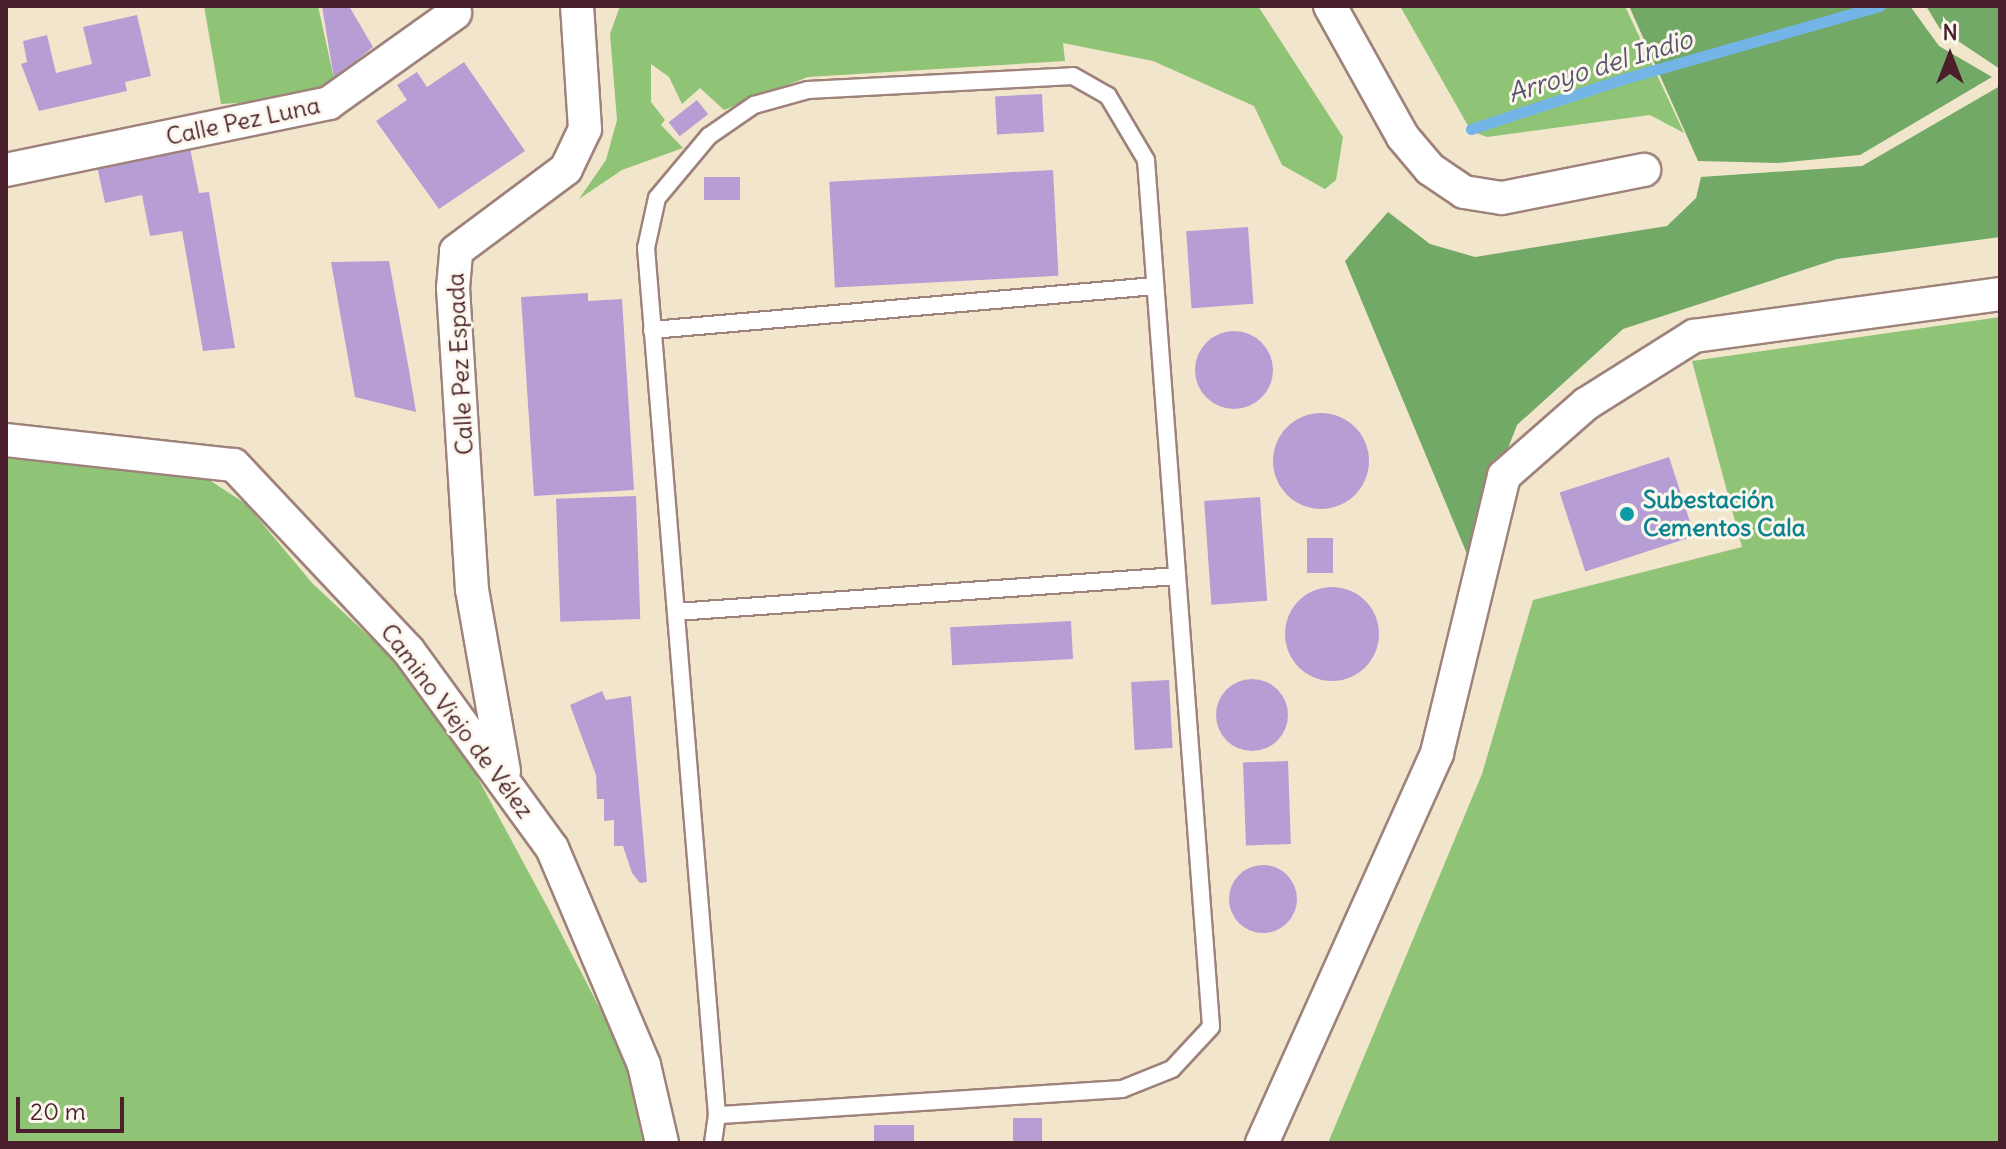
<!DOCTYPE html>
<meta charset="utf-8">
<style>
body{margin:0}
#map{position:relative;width:2006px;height:1149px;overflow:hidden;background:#f1e6cb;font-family:Delius,sans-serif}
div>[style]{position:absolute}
.green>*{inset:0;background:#8fc375}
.forest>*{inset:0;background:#73a966}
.stream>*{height:11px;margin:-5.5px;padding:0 5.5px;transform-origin:5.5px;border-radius:5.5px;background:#74b5e8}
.building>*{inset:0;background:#b69ed5;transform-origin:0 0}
.round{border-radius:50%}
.roads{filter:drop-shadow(2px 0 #9e827b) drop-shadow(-2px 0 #9e827b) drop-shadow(0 2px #9e827b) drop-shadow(0 -2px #9e827b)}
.lane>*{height:16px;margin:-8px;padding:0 8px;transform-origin:8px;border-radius:8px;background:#fff}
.street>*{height:32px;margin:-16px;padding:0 16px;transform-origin:16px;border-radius:16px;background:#fff}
.dots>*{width:22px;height:22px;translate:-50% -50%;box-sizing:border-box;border:4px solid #fbf7ec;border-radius:50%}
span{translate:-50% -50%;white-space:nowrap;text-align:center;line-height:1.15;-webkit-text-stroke:6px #fbf7ec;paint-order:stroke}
.street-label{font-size:24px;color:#4a1f2b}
.culture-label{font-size:24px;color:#0d838f;font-weight:700}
.left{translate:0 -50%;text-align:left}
.water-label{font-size:26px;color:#59546d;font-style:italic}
.frame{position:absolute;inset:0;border:8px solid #4a1f2b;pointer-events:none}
.north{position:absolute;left:1910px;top:16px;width:80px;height:80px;-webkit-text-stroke:6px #fbf7ec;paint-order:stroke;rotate:0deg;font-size:22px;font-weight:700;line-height:32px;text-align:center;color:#4a1f2b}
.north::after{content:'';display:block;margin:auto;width:28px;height:36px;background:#4a1f2b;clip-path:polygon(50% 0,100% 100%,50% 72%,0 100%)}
.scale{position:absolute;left:16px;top:1097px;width:108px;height:36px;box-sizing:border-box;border:4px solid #4a1f2b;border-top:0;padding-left:10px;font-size:24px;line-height:28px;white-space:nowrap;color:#4a1f2b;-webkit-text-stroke:6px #fbf7ec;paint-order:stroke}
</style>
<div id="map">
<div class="green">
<div style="clip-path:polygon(204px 6px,318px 6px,334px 79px,294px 100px,221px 104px)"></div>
<div style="clip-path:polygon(620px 6px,1258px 6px,1343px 137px,1336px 180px,1325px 189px,1282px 165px,1254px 106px,1153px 61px,1063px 43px,1065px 61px,808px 77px,724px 110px,700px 88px,682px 104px,669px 77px,651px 64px,651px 102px,665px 120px,661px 125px,683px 148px,622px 170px,579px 199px,606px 160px,617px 120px,610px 34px)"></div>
<div style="clip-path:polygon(1400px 6px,1625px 6px,1684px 133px,1650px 115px,1487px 137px,1471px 131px)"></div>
<div style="clip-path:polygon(2000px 317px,2000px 1143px,1328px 1143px,1482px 774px,1533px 600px,1742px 547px,1692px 361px)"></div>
<div style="clip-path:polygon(6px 457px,194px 470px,246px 504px,313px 584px,402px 667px,460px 745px,549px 910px,630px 1067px,648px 1143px,6px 1143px)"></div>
</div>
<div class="forest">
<div style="clip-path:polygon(1629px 6px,1910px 6px,1939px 46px,1992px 77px,1860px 155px,1778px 163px,1698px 161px)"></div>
<div style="clip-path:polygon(1926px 6px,2000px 6px,2000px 69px,1940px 29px)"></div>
<div style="clip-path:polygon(2000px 86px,2000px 237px,1837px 259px,1623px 329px,1517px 425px,1467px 554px,1345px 261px,1388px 212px,1430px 244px,1475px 257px,1667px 226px,1696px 198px,1701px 177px,1862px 166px)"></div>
</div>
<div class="stream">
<div style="left:1471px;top:129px;width:160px;rotate:-18.2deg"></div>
<div style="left:1623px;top:79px;width:267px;rotate:-15.9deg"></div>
</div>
<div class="building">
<div style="clip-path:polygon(322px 6px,349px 6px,373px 47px,334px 79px)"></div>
<div style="clip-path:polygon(137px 15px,151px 76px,125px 82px,127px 91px,39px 111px,21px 64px,27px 62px,23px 41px,47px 35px,56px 73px,92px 64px,83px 27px)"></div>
<div style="clip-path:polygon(464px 62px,525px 151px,439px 209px,376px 121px,407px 100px,397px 85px,417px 72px,427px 87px)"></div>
<div style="left:1042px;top:94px;width:38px;height:47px;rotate:87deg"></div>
<div style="left:697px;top:100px;width:18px;height:36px;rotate:52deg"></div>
<div style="clip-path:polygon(189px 143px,199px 193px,209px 192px,235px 348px,203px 351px,182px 231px,150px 236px,142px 195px,105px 203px,97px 166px)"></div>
<div style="left:1053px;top:170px;width:106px;height:224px;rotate:87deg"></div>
<div style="left:704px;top:177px;width:36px;height:23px"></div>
<div style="left:1248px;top:227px;width:77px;height:62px;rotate:86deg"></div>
<div style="clip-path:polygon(389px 261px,409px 370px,416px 412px,355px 397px,331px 262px)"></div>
<div style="clip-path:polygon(588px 293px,588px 301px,622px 299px,634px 490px,534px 496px,521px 297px)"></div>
<div class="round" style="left:1195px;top:331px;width:78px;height:78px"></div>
<div class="round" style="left:1273px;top:413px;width:96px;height:96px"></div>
<div style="left:1669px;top:457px;width:83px;height:115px;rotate:72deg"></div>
<div style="left:636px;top:496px;width:123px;height:80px;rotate:88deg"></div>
<div style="left:1260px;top:497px;width:104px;height:56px;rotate:86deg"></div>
<div style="left:1307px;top:538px;width:26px;height:35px"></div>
<div class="round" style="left:1285px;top:587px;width:94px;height:94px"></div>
<div style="left:1071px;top:621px;width:38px;height:121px;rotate:87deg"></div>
<div class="round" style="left:1216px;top:679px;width:72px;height:72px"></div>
<div style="left:1169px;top:680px;width:68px;height:38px;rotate:87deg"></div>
<div style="clip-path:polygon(602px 691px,606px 700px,631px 696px,647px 882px,640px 883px,632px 873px,623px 846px,614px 846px,614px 820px,604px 821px,604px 799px,597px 799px,596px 775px,570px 705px)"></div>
<div style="left:1288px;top:761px;width:83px;height:45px;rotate:88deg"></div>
<div class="round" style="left:1229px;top:865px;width:68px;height:68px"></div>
<div style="left:1013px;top:1118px;width:29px;height:25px"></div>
<div style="left:914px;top:1125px;width:18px;height:40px;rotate:90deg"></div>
</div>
<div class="roads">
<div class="lane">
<div style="left:652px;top:330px;width:505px;rotate:-5deg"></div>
<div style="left:676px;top:612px;width:502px;rotate:-4.11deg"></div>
<div style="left:713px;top:1143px;width:28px;rotate:-82deg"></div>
<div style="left:717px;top:1115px;width:870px;rotate:-94.68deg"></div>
<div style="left:646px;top:248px;width:51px;rotate:-77.6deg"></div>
<div style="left:657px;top:198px;width:81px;rotate:-50deg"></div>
<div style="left:709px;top:136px;width:55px;rotate:-34.6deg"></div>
<div style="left:754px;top:105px;width:56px;rotate:-15.5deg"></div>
<div style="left:808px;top:90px;width:265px;rotate:-3deg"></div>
<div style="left:1073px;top:76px;width:40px;rotate:29.7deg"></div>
<div style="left:1108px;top:96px;width:74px;rotate:59.3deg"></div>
<div style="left:1146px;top:160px;width:869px;rotate:85.71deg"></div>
<div style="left:1211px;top:1027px;width:57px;rotate:132.9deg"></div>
<div style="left:1172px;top:1069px;width:54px;rotate:158.2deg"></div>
<div style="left:1122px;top:1089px;width:406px;rotate:176.3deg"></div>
</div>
<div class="street">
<div style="left:1330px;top:6px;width:150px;rotate:60.9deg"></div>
<div style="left:1403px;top:137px;width:42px;rotate:49.8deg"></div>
<div style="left:1430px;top:169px;width:41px;rotate:34.1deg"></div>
<div style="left:1464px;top:192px;width:38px;rotate:9deg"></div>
<div style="left:1502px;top:198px;width:145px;rotate:-11.2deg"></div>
<div style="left:6px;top:170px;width:330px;rotate:-11.7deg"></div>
<div style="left:329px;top:103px;width:155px;rotate:-35.5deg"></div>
<div style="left:6px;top:440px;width:229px;rotate:6.3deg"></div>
<div style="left:234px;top:465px;width:254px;rotate:46.8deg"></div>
<div style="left:408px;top:650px;width:245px;rotate:54deg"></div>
<div style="left:552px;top:848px;width:236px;rotate:67deg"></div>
<div style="left:644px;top:1065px;width:80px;rotate:77deg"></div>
<div style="left:504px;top:771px;width:184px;rotate:-100deg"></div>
<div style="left:472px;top:590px;width:303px;rotate:-93.6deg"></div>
<div style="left:453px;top:288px;width:37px;rotate:-85deg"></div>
<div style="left:456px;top:251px;width:137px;rotate:-36.7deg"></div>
<div style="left:566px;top:169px;width:44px;rotate:-64.6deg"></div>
<div style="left:585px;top:129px;width:123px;rotate:-93.7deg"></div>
<div style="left:1262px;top:1143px;width:427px;rotate:-65.8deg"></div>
<div style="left:1437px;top:753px;width:285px;rotate:-76.4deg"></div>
<div style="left:1504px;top:476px;width:109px;rotate:-41.3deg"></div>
<div style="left:1586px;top:404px;width:128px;rotate:-32.2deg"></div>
<div style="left:1694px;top:336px;width:309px;rotate:-7.8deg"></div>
</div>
</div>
<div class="dots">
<div style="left:1627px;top:514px;background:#0f9aa8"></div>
</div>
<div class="street-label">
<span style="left:243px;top:121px;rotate:-12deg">Calle Pez Luna</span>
<span style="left:460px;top:364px;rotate:-93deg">Calle Pez Espada</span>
<span style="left:457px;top:721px;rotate:53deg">Camino Viejo de Vélez</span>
</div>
<div class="culture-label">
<span class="left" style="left:1643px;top:514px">Subestación<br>Cementos Cala</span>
</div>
<div class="water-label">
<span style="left:1600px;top:66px;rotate:-17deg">Arroyo del Indio</span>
</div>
<div class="frame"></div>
<div class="north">N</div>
<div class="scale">20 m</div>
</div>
